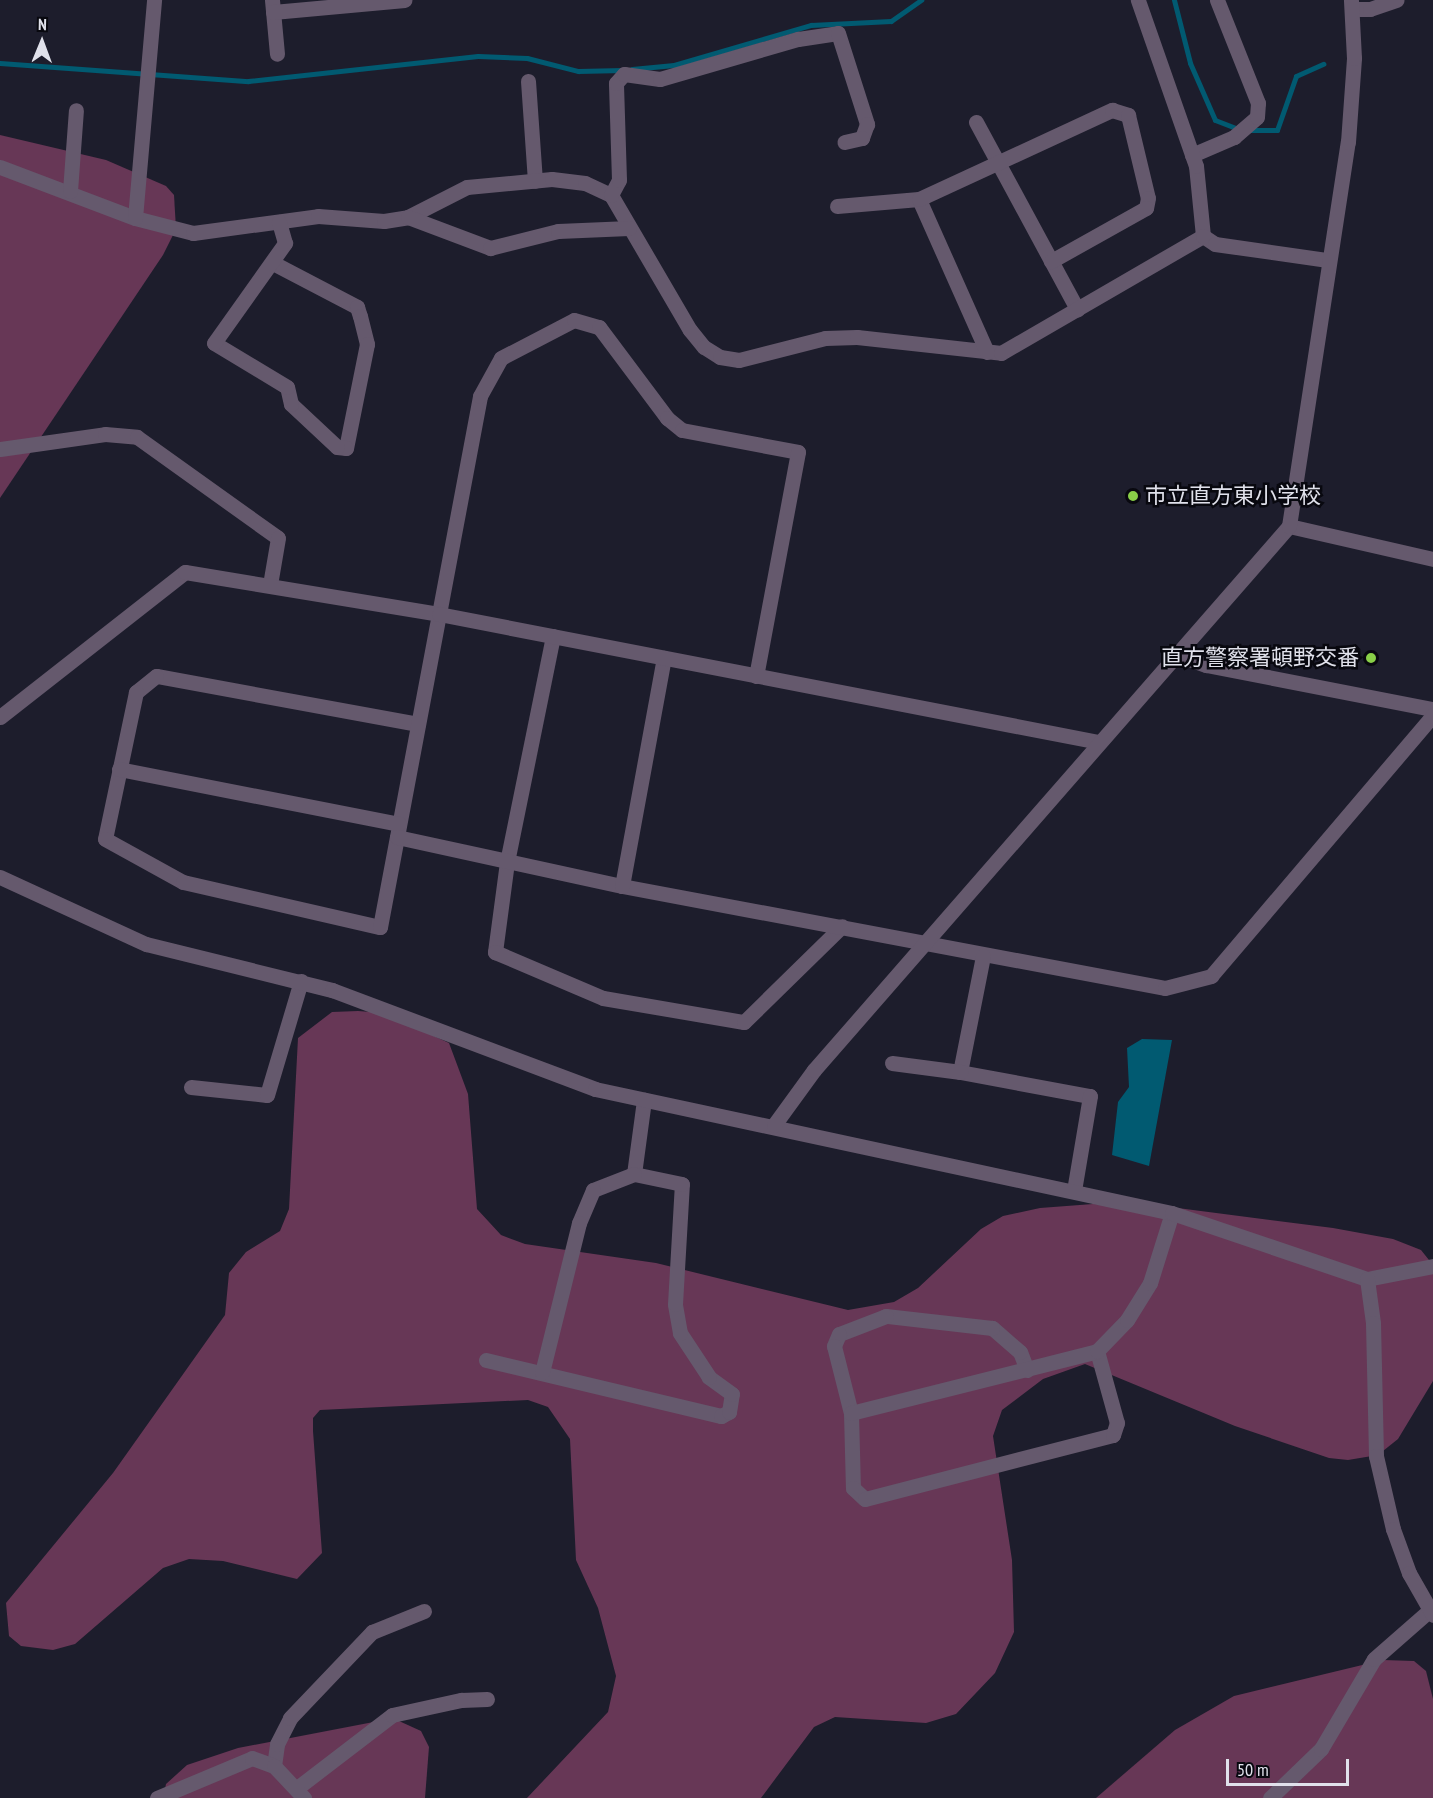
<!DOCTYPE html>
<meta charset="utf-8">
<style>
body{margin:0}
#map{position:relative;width:1433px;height:1798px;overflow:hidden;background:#1d1d2c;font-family:"PT Sans Narrow","Noto Sans JP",sans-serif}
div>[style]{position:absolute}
.forest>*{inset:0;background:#673756}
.water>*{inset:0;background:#015a71}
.stream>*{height:5px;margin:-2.5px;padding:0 2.5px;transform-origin:2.5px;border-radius:2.5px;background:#015a71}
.minor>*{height:15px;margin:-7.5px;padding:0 7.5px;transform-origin:7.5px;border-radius:7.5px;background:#65596d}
.tertiary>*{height:15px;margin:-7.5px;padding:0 7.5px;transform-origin:7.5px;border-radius:7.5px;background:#65596d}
.dots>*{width:16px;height:16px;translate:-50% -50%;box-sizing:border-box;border:3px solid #08080f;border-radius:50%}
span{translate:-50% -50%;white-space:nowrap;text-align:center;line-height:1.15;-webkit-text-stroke:5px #08080f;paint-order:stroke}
.poi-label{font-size:22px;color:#e0e1eb}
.left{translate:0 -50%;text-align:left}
.right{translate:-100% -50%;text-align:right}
.north{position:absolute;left:12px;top:12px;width:60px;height:60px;-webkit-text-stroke:4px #08080f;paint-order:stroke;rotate:1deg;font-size:16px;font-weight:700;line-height:24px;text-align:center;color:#e0e1eb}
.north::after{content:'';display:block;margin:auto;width:21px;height:27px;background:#e0e1eb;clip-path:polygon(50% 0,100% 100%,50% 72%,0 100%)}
.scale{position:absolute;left:1226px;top:1759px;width:123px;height:27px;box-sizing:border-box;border:3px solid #e0e1eb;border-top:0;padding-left:8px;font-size:18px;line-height:21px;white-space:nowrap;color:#e0e1eb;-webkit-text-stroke:4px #08080f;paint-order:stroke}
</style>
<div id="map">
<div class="forest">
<div style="clip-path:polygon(0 135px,106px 160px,166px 186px,174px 195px,176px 229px,163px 255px,0 498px)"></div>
<div style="clip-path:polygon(358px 1011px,384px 1013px,449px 1043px,468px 1094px,477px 1209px,501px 1235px,525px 1244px,656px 1263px,848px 1310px,894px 1302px,918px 1288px,981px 1229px,1003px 1216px,1040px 1208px,1093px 1204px,1170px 1207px,1333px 1228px,1393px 1239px,1421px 1250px,1433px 1265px,1433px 1381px,1398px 1439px,1378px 1455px,1348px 1460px,1329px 1458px,1235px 1426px,1085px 1364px,1043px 1379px,1002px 1410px,993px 1436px,1012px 1560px,1014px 1632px,995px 1673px,956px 1714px,926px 1723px,835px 1717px,814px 1727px,761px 1798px,527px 1798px,608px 1712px,616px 1676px,598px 1608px,576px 1560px,570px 1439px,548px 1407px,528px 1400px,320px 1410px,313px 1418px,313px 1431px,322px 1553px,297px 1579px,223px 1561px,189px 1559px,163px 1568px,75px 1644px,53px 1650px,21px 1646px,9px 1636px,6px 1603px,113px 1473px,225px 1315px,229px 1273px,246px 1252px,280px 1231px,289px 1209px,298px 1038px,332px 1012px)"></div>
<div style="clip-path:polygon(1383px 1660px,1414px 1661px,1426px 1671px,1433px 1699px,1433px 1798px,1096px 1798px,1175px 1730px,1234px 1696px)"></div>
<div style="clip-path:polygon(384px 1720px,399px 1721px,421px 1731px,429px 1747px,425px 1798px,163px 1798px,166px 1784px,187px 1765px,238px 1748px)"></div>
</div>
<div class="water">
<div style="clip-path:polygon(1142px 1039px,1172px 1040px,1149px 1166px,1112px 1155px,1118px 1102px,1129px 1087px,1127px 1048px)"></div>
</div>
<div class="stream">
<div style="left:1174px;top:0;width:65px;rotate:75.7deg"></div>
<div style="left:1190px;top:63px;width:62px;rotate:66.3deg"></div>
<div style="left:1215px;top:120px;width:25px;rotate:21deg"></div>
<div style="left:0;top:63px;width:249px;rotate:4.2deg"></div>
<div style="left:248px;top:81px;width:231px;rotate:-6.2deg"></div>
<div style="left:478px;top:56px;width:49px;rotate:2.3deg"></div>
<div style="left:527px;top:58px;width:53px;rotate:14.3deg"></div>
<div style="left:578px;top:71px;width:45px;rotate:-1.3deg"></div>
<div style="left:632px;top:69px;width:42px;rotate:-5.4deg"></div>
<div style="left:674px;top:65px;width:143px;rotate:-16.3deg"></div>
<div style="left:811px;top:25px;width:80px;rotate:-2.9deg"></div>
<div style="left:891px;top:21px;width:37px;rotate:-35deg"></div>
<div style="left:1247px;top:130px;width:30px"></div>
<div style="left:1277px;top:130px;width:57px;rotate:-70.6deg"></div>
<div style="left:1296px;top:76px;width:30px;rotate:-24deg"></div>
</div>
<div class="minor">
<div style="left:272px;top:0;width:54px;rotate:84.7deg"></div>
<div style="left:1352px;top:9px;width:18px"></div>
<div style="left:1370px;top:9px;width:28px;rotate:-19deg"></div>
<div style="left:273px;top:12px;width:132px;rotate:-5.2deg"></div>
<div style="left:528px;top:81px;width:100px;rotate:86deg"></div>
<div style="left:976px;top:122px;width:213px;rotate:61.6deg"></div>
<div style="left:1192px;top:155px;width:46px;rotate:-23.2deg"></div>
<div style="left:1234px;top:137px;width:30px;rotate:-41deg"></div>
<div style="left:1257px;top:117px;width:14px;rotate:-86deg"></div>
<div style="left:1258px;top:103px;width:111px;rotate:-111.7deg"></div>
<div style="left:0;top:167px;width:144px;rotate:20.7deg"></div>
<div style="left:135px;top:218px;width:60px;rotate:14.5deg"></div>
<div style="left:193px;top:233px;width:126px;rotate:-7.7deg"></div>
<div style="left:318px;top:216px;width:66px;rotate:4.3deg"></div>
<div style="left:384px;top:221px;width:24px;rotate:-9deg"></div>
<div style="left:408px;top:217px;width:66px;rotate:-27deg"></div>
<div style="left:467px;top:187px;width:85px;rotate:-5.4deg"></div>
<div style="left:552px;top:179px;width:33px;rotate:7deg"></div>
<div style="left:585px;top:183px;width:29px;rotate:25deg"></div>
<div style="left:611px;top:195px;width:156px;rotate:59.7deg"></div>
<div style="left:690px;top:330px;width:22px;rotate:51deg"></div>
<div style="left:704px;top:347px;width:19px;rotate:32deg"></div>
<div style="left:720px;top:357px;width:19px;rotate:9deg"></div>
<div style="left:739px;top:360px;width:89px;rotate:-14.3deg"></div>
<div style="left:825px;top:338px;width:32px;rotate:-2deg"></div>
<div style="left:857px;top:337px;width:145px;rotate:6.3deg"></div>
<div style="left:1001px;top:353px;width:233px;rotate:-30.1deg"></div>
<div style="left:1203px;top:236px;width:70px;rotate:-95.7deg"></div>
<div style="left:1196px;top:166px;width:176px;rotate:-109.3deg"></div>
<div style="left:70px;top:191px;width:81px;rotate:-85.8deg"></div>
<div style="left:611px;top:195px;width:17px;rotate:-62deg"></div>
<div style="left:619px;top:180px;width:97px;rotate:-91.8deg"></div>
<div style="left:616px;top:83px;width:12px;rotate:-48deg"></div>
<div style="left:624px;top:74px;width:36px;rotate:8deg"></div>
<div style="left:660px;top:79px;width:144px;rotate:-16.2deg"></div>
<div style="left:798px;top:39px;width:40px;rotate:-8.5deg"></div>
<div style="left:838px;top:33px;width:96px;rotate:72.3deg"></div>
<div style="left:867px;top:124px;width:15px;rotate:110deg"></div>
<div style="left:862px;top:138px;width:18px;rotate:167deg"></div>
<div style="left:837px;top:206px;width:82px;rotate:-4.9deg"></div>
<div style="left:408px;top:217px;width:88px;rotate:20.7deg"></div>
<div style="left:490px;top:248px;width:70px;rotate:-14deg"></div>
<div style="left:558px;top:231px;width:71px;rotate:-2.4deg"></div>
<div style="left:135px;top:218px;width:219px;rotate:-85deg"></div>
<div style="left:1203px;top:236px;width:14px;rotate:34deg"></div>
<div style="left:1215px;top:244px;width:114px;rotate:8.1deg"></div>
<div style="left:273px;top:263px;width:95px;rotate:27.6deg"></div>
<div style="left:357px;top:307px;width:9px;rotate:72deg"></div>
<div style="left:360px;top:316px;width:29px;rotate:76deg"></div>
<div style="left:367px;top:344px;width:106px;rotate:101.4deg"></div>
<div style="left:346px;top:448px;width:9px;rotate:-174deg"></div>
<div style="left:337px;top:447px;width:63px;rotate:-136.9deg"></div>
<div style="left:291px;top:404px;width:17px;rotate:-103deg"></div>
<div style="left:287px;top:387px;width:85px;rotate:-148.9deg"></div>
<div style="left:214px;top:343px;width:123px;rotate:-54.6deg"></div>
<div style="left:285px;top:243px;width:22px;rotate:-106deg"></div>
<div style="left:987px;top:352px;width:167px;rotate:-114deg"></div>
<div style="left:919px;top:199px;width:213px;rotate:-24.8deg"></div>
<div style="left:1112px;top:110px;width:17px;rotate:17deg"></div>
<div style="left:1128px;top:115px;width:85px;rotate:76.5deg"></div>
<div style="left:1148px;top:198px;width:10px;rotate:101deg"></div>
<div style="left:1146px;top:208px;width:109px;rotate:150.8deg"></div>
<div style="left:0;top:449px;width:106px;rotate:-8.1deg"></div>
<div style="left:105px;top:434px;width:32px;rotate:5deg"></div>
<div style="left:137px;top:437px;width:173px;rotate:35.6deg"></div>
<div style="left:278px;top:538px;width:48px;rotate:99.7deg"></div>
<div style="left:553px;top:636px;width:231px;rotate:101.5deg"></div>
<div style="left:507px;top:862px;width:91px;rotate:97.6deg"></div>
<div style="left:495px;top:952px;width:117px;rotate:23.1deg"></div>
<div style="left:603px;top:998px;width:143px;rotate:9.7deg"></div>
<div style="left:744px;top:1022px;width:137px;rotate:-44.4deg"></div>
<div style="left:1178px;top:655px;width:30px;rotate:20deg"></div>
<div style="left:1206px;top:665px;width:231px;rotate:11deg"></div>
<div style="left:418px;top:724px;width:266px;rotate:-169.6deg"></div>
<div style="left:156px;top:676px;width:26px;rotate:141deg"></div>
<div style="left:136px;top:692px;width:150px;rotate:101.9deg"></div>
<div style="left:105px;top:839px;width:89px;rotate:28.9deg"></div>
<div style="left:183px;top:882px;width:202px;rotate:12.9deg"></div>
<div style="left:380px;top:927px;width:540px;rotate:-79.33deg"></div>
<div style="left:480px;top:396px;width:43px;rotate:-61.1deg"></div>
<div style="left:501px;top:358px;width:82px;rotate:-27.5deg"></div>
<div style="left:574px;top:320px;width:26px;rotate:16deg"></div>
<div style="left:599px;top:327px;width:114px;rotate:53.2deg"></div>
<div style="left:667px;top:418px;width:19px;rotate:39deg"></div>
<div style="left:682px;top:430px;width:118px;rotate:10.7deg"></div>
<div style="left:798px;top:452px;width:228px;rotate:100.6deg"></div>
<div style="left:119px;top:769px;width:285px;rotate:11.1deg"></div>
<div style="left:397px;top:837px;width:230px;rotate:12.3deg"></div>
<div style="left:622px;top:886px;width:552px;rotate:10.64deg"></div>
<div style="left:1165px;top:988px;width:48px;rotate:-14.6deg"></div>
<div style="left:1211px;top:976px;width:343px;rotate:-49.6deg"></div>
<div style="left:622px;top:886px;width:232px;rotate:-79.6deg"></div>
<div style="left:983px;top:956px;width:118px;rotate:101.2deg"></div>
<div style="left:960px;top:1072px;width:132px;rotate:10.5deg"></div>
<div style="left:1090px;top:1096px;width:96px;rotate:99.6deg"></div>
<div style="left:892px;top:1063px;width:69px;rotate:7.5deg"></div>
<div style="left:191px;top:1087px;width:76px;rotate:6deg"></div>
<div style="left:267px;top:1095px;width:119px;rotate:-73.4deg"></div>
<div style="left:634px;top:1174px;width:75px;rotate:-82.3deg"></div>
<div style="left:486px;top:1360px;width:242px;rotate:13.4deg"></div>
<div style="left:721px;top:1416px;width:9px;rotate:-27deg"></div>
<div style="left:729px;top:1412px;width:18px;rotate:-81deg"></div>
<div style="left:732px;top:1394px;width:29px;rotate:-144deg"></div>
<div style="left:709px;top:1377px;width:53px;rotate:-123.4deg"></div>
<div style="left:680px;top:1333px;width:29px;rotate:-100deg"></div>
<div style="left:675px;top:1304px;width:120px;rotate:-86.7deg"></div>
<div style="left:682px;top:1184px;width:49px;rotate:-168.2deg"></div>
<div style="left:634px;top:1174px;width:44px;rotate:158.7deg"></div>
<div style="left:593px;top:1190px;width:36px;rotate:113deg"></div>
<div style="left:579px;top:1223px;width:154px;rotate:103.9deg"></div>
<div style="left:1027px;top:1370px;width:19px;rotate:-111deg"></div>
<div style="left:1020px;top:1352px;width:37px;rotate:-139deg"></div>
<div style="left:992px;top:1328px;width:107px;rotate:-173.5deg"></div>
<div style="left:886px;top:1316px;width:50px;rotate:159deg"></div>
<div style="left:839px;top:1334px;width:13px;rotate:113deg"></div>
<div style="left:834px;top:1346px;width:69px;rotate:75.8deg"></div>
<div style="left:851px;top:1413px;width:75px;rotate:88.5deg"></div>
<div style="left:853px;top:1488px;width:16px;rotate:43deg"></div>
<div style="left:865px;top:1499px;width:256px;rotate:-14.5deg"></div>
<div style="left:1113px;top:1435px;width:13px;rotate:-72deg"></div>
<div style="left:1117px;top:1423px;width:75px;rotate:-105.5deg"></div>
<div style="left:851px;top:1413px;width:254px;rotate:-14.1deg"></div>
<div style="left:1097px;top:1351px;width:43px;rotate:-45.9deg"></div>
<div style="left:1127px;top:1320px;width:44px;rotate:-58.1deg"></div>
<div style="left:1150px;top:1283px;width:73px;rotate:-72.6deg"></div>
<div style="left:274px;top:1766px;width:22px;rotate:-82deg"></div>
<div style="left:277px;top:1744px;width:29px;rotate:-63deg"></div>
<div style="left:290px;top:1718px;width:119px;rotate:-46.4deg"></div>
<div style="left:372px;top:1632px;width:56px;rotate:-22deg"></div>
<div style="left:297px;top:1788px;width:120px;rotate:-37.5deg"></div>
<div style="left:392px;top:1715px;width:71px;rotate:-12.3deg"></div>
<div style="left:461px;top:1700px;width:26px;rotate:-2deg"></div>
<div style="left:157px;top:1798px;width:103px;rotate:-22.8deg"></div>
<div style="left:252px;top:1758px;width:23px;rotate:20deg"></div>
<div style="left:274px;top:1766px;width:44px;rotate:46.8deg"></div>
<div style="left:1270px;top:1798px;width:71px;rotate:-43.9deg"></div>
<div style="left:1321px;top:1749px;width:104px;rotate:-59.5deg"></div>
<div style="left:1374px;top:1659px;width:74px;rotate:-41.2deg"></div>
</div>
<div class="tertiary">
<div style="left:1289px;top:526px;width:148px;rotate:12.9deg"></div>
<div style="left:0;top:717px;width:235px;rotate:-38.1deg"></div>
<div style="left:185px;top:572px;width:257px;rotate:9.4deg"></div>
<div style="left:439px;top:614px;width:672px;rotate:10.98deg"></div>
<div style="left:0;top:877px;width:161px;rotate:24.7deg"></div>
<div style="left:146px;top:944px;width:192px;rotate:13.9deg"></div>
<div style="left:332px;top:990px;width:281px;rotate:20.6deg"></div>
<div style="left:595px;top:1089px;width:590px;rotate:12.13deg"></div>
<div style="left:1172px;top:1213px;width:206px;rotate:18.7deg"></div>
<div style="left:1367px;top:1279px;width:67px;rotate:-11.1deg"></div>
<div style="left:774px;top:1125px;width:68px;rotate:-54deg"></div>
<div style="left:814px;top:1070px;width:722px;rotate:-48.87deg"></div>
<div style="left:1289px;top:526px;width:389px;rotate:-81.3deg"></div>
<div style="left:1348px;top:142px;width:84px;rotate:-85.9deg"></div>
<div style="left:1354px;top:58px;width:58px;rotate:-93deg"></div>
<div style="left:1367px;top:1279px;width:44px;rotate:82.2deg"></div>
<div style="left:1373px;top:1323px;width:133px;rotate:88.7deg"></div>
<div style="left:1376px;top:1456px;width:75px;rotate:76.9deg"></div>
<div style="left:1393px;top:1529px;width:47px;rotate:70deg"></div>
<div style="left:1409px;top:1573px;width:48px;rotate:60.3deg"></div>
</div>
<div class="dots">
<div style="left:1133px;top:496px;background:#89cf48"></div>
<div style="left:1371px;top:658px;background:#89cf48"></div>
</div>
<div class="poi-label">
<span class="left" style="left:1145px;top:496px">市立直方東小学校</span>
<span class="right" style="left:1359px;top:658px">直方警察署頓野交番</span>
</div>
<div class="north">N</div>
<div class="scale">50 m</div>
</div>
